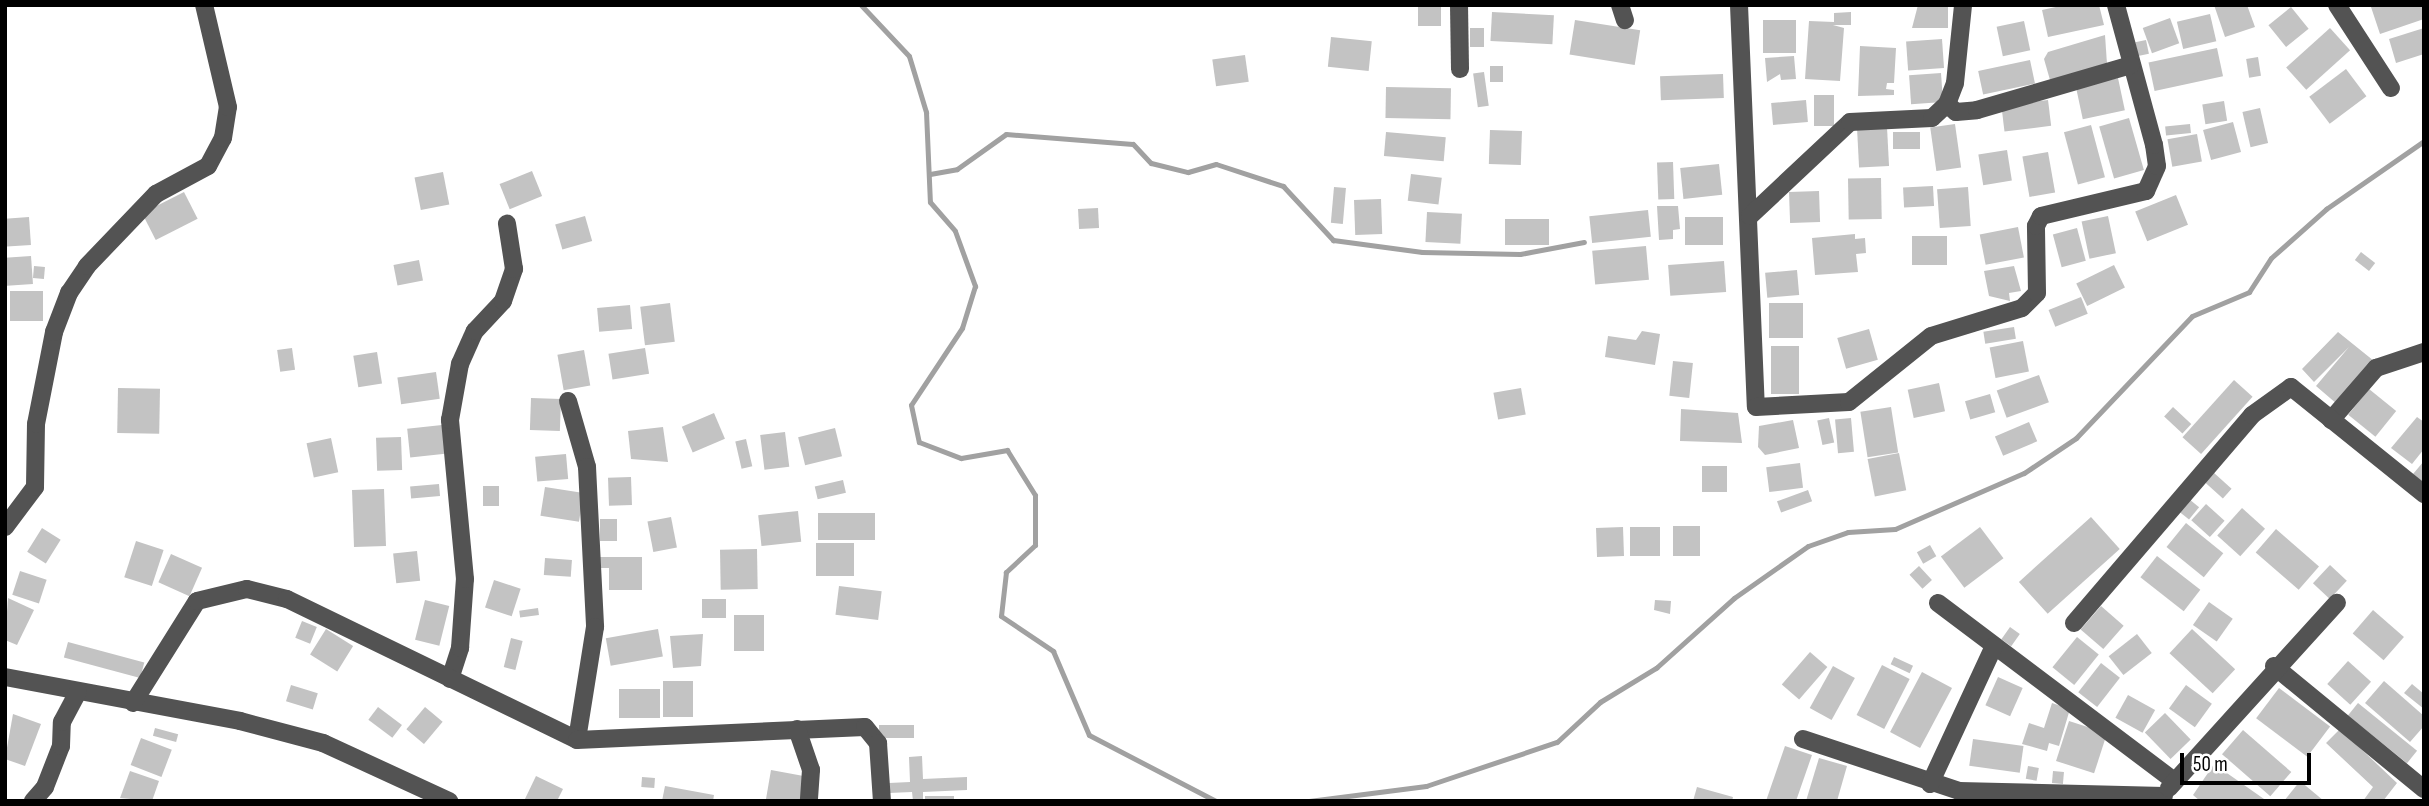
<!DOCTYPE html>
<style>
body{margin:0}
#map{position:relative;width:2429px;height:806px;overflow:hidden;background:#fff;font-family:"Sofia Sans Condensed",sans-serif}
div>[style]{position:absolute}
.stream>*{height:5px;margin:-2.5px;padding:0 2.5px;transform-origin:2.5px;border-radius:2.5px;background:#a1a1a1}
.building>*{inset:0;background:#c3c3c3;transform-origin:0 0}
.minor>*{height:18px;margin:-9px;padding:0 9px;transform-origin:9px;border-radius:9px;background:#535353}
span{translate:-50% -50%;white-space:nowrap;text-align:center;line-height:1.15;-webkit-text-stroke:7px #fff;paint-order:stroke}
.frame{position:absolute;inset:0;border:7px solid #000;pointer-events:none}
.scale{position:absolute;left:2180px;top:753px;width:131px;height:32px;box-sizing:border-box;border:4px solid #000;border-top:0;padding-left:9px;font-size:21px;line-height:24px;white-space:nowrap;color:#000;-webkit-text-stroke:5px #fff;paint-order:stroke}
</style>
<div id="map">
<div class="stream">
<div style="left:861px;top:5px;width:70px;rotate:46.7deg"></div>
<div style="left:909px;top:56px;width:59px;rotate:73.1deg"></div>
<div style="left:926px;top:112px;width:90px;rotate:87.5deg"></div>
<div style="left:930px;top:202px;width:38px;rotate:49deg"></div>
<div style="left:955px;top:231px;width:59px;rotate:70deg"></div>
<div style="left:975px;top:286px;width:44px;rotate:107.2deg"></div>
<div style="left:962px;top:328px;width:92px;rotate:123.5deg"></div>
<div style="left:911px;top:405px;width:38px;rotate:78deg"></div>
<div style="left:919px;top:442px;width:45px;rotate:20.9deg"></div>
<div style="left:961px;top:458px;width:47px;rotate:-9.9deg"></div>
<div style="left:1007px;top:450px;width:53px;rotate:58.1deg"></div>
<div style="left:1035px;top:495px;width:50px;rotate:90deg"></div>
<div style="left:1035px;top:545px;width:40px;rotate:137deg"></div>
<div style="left:1006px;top:572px;width:44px;rotate:96.5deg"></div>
<div style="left:1001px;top:616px;width:63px;rotate:33.9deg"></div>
<div style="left:1053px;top:651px;width:91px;rotate:66.8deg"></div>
<div style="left:1089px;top:735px;width:143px;rotate:27.5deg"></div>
<div style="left:930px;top:174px;width:27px;rotate:-10deg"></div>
<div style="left:957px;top:169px;width:60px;rotate:-35.5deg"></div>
<div style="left:1006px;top:134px;width:127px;rotate:4.5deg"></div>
<div style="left:1133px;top:144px;width:26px;rotate:47deg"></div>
<div style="left:1151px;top:163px;width:38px;rotate:14deg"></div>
<div style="left:1188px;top:172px;width:29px;rotate:-16deg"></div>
<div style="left:1216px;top:164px;width:71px;rotate:18.2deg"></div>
<div style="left:1283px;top:186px;width:74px;rotate:47.2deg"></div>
<div style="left:1333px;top:240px;width:90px;rotate:7.7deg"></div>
<div style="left:1422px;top:252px;width:98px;rotate:1.2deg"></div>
<div style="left:1520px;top:254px;width:65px;rotate:-10.6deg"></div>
<div style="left:1309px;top:801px;width:118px;rotate:-7.3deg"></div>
<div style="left:1426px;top:786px;width:138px;rotate:-18.6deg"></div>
<div style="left:1557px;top:742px;width:59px;rotate:-42.9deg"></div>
<div style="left:1600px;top:702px;width:66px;rotate:-31.3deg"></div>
<div style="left:1656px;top:668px;width:105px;rotate:-41.9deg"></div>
<div style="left:1734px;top:598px;width:90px;rotate:-35.1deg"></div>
<div style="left:1808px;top:546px;width:42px;rotate:-19.3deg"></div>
<div style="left:1848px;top:532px;width:47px;rotate:-3.7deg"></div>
<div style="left:1895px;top:529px;width:141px;rotate:-23.5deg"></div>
<div style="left:2024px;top:473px;width:63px;rotate:-33.9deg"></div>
<div style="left:2076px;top:438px;width:168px;rotate:-46.4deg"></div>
<div style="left:2192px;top:316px;width:62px;rotate:-22.8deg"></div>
<div style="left:2249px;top:292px;width:40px;rotate:-57.1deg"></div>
<div style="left:2271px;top:258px;width:74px;rotate:-41.7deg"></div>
<div style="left:2326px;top:209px;width:119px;rotate:-34.8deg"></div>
</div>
<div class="building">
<div style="left:1418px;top:5px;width:23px;height:21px"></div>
<div style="clip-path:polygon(1918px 5px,1948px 5px,1948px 28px,1912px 28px)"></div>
<div style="clip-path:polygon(2065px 5px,2099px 5px,2104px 25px,2048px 37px,2042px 10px)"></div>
<div style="clip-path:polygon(2214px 5px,2247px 5px,2255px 27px,2225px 37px)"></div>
<div style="clip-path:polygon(2424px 5px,2424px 19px,2380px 34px,2371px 7px)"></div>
<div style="left:2291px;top:7px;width:28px;height:29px;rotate:51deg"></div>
<div style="left:1492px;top:12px;width:62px;height:29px;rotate:3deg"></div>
<div style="clip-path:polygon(1851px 12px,1851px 25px,1833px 25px,1844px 28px,1840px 81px,1805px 79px,1809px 21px,1834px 22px,1834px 13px)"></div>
<div style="left:2210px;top:14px;width:28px;height:34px;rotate:77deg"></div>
<div style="left:2170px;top:18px;width:27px;height:29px;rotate:70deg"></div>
<div style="left:1575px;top:20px;width:66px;height:35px;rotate:9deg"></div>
<div style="left:1763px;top:20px;width:33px;height:33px"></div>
<div style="left:2024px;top:21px;width:30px;height:28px;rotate:78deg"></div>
<div style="left:1484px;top:28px;width:19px;height:14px;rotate:90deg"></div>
<div style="left:2330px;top:28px;width:30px;height:59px;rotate:48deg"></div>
<div style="clip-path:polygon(2424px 28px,2424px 54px,2396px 63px,2389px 39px)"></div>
<div style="clip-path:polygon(2105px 35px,2107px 64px,2050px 80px,2044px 59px,2048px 52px)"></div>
<div style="left:1331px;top:37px;width:41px;height:30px;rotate:6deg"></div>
<div style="left:1942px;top:39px;width:29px;height:36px;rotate:86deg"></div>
<div style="left:2146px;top:40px;width:14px;height:11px;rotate:78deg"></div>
<div style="clip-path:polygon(1860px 46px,1896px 48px,1894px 83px,1887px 83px,1886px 89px,1894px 90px,1894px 95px,1858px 96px)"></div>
<div style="left:2217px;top:48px;width:29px;height:70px;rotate:78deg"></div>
<div style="left:1245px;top:55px;width:27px;height:33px;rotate:82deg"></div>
<div style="clip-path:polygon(1794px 56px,1796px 79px,1781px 80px,1780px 74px,1767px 82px,1765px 58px)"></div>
<div style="left:2258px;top:57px;width:19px;height:12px;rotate:81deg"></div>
<div style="left:2030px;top:60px;width:24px;height:53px;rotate:78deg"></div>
<div style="left:1503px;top:66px;width:16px;height:13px;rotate:90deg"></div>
<div style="left:2346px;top:69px;width:34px;height:46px;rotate:53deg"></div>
<div style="left:1484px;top:72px;width:34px;height:11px;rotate:82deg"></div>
<div style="left:1941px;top:73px;width:29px;height:32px;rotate:86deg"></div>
<div style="left:1723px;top:74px;width:24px;height:63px;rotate:88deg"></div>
<div style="left:2118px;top:78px;width:33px;height:43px;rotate:78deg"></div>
<div style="left:1386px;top:87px;width:65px;height:31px;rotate:1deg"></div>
<div style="left:1814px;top:95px;width:20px;height:31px"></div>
<div style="left:1806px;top:100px;width:22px;height:35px;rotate:85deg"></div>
<div style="left:2048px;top:100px;width:26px;height:47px;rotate:83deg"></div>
<div style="left:2224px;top:101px;width:20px;height:22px;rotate:81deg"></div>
<div style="left:2260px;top:108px;width:36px;height:18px;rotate:77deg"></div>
<div style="left:2129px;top:118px;width:54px;height:31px;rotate:74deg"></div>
<div style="left:2233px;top:122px;width:31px;height:31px;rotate:75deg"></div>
<div style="left:1955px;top:124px;width:44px;height:25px;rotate:82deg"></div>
<div style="left:2190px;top:124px;width:9px;height:25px;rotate:84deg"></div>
<div style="left:2091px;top:125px;width:54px;height:28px;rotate:75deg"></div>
<div style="left:1887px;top:127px;width:39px;height:30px;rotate:87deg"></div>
<div style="left:1490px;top:130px;width:32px;height:34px;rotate:2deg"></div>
<div style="left:1386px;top:132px;width:60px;height:24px;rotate:5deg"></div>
<div style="left:1893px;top:132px;width:27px;height:17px"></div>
<div style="left:2197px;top:134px;width:28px;height:30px;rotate:80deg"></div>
<div style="left:2007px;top:150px;width:31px;height:29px;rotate:81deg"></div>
<div style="left:2048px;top:152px;width:41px;height:26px;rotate:80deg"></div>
<div style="left:1673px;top:162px;width:37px;height:16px;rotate:88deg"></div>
<div style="left:1719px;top:164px;width:31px;height:39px;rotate:84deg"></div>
<div style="left:532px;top:171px;width:27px;height:35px;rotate:68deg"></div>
<div style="left:443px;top:172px;width:33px;height:29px;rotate:79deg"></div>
<div style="left:1411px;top:174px;width:31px;height:27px;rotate:7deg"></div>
<div style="left:1881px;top:178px;width:41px;height:33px;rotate:89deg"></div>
<div style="left:1933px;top:186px;width:20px;height:30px;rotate:87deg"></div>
<div style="left:1334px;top:187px;width:12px;height:36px;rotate:5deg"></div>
<div style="left:1968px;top:187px;width:39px;height:31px;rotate:86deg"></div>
<div style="left:1819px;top:191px;width:31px;height:30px;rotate:88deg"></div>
<div style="left:184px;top:192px;width:30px;height:47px;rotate:63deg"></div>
<div style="left:2176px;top:195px;width:32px;height:44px;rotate:68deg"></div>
<div style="left:1381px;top:199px;width:35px;height:27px;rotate:88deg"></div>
<div style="clip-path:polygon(1657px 206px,1678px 206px,1680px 229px,1673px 230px,1673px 239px,1659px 240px)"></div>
<div style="left:1098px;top:208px;width:20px;height:20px;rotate:87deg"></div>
<div style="left:1648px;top:210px;width:27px;height:59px;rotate:84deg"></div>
<div style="left:1427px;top:212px;width:35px;height:30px;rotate:3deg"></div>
<div style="left:585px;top:216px;width:26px;height:31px;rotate:74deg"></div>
<div style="left:2108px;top:216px;width:38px;height:27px;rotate:78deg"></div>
<div style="left:29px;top:217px;width:28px;height:24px;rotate:86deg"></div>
<div style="left:1685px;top:217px;width:38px;height:28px"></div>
<div style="left:1549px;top:219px;width:26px;height:44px;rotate:90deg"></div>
<div style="left:2018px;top:227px;width:31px;height:39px;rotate:79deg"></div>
<div style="left:2077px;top:228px;width:34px;height:25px;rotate:75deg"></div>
<div style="clip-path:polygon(1855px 234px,1855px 239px,1865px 238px,1866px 253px,1856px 254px,1858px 272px,1815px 275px,1812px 238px)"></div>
<div style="left:1912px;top:236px;width:35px;height:29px"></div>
<div style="left:1646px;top:246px;width:34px;height:54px;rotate:85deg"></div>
<div style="left:2361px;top:252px;width:18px;height:10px;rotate:38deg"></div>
<div style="left:31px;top:256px;width:28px;height:26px;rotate:86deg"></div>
<div style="left:419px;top:260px;width:21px;height:26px;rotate:79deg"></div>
<div style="left:1724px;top:261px;width:31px;height:56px;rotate:86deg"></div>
<div style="left:2114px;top:265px;width:25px;height:42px;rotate:64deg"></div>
<div style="left:34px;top:266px;width:11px;height:12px;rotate:5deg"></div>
<div style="clip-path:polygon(2014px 266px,2021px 291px,2009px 293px,2010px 301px,1989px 296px,1984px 271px)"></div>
<div style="left:1797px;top:270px;width:25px;height:32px;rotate:85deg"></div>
<div style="left:10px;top:291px;width:33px;height:30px"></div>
<div style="left:2081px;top:297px;width:18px;height:35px;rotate:68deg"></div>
<div style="left:670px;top:303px;width:39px;height:30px;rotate:83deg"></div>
<div style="left:1769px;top:303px;width:34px;height:35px"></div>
<div style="left:630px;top:305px;width:24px;height:33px;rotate:85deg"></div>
<div style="left:2014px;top:327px;width:12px;height:31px;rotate:81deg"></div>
<div style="left:1869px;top:329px;width:32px;height:33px;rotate:74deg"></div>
<div style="clip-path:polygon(1642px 331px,1660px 334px,1655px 365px,1605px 357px,1608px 336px,1636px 340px)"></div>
<div style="clip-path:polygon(2338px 332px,2374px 361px,2337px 404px,2316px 386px,2349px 347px,2314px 382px,2302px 369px)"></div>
<div style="left:2023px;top:341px;width:31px;height:34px;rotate:79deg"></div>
<div style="left:1771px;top:346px;width:28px;height:48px"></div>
<div style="left:292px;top:348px;width:22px;height:15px;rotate:82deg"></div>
<div style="left:645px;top:348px;width:26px;height:37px;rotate:81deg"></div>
<div style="left:584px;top:350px;width:36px;height:27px;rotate:80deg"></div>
<div style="left:377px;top:352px;width:32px;height:24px;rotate:81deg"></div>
<div style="left:1673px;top:361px;width:20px;height:35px;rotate:6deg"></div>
<div style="left:436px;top:372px;width:27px;height:39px;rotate:82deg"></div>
<div style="left:2039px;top:375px;width:29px;height:45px;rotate:70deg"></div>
<div style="left:2234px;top:380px;width:25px;height:77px;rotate:42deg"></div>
<div style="left:1939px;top:383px;width:29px;height:32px;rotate:78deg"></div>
<div style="left:118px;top:388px;width:42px;height:45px;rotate:1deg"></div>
<div style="left:1521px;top:388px;width:27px;height:28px;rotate:80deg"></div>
<div style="left:2369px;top:389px;width:35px;height:33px;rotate:39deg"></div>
<div style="left:1990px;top:394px;width:19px;height:26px;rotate:74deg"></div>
<div style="left:531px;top:398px;width:30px;height:32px;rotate:2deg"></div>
<div style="left:1891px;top:407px;width:46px;height:31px;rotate:81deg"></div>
<div style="left:2173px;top:407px;width:25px;height:13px;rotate:43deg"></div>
<div style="clip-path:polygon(1681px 409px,1738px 413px,1742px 443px,1680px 441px)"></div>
<div style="left:714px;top:413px;width:28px;height:35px;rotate:67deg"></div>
<div style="clip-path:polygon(2417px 417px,2424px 422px,2424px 449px,2412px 464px,2391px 448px)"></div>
<div style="left:1829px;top:418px;width:25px;height:12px;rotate:78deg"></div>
<div style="left:1851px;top:418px;width:34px;height:16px;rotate:85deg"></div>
<div style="clip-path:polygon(1793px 420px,1799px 448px,1765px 455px,1758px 447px,1759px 426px)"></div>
<div style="left:2029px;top:422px;width:21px;height:37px;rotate:67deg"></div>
<div style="left:442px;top:425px;width:29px;height:35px;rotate:84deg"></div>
<div style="clip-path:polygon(663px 427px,668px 462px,631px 459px,628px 431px)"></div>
<div style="left:835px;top:428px;width:29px;height:38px;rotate:76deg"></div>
<div style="left:785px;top:432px;width:35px;height:25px;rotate:83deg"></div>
<div style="left:401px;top:437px;width:33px;height:25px;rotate:88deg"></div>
<div style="left:331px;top:438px;width:35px;height:25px;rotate:78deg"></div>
<div style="left:746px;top:439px;width:28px;height:11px;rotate:77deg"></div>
<div style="left:1899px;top:453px;width:38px;height:32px;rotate:79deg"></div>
<div style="left:566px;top:454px;width:25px;height:31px;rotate:85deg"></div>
<div style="clip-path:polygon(2424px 461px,2424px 483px,2413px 474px)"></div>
<div style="left:1800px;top:463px;width:25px;height:34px;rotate:83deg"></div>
<div style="left:1727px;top:466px;width:26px;height:25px;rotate:90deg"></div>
<div style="left:2213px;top:472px;width:25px;height:13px;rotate:42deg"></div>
<div style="left:631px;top:477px;width:28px;height:23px;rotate:88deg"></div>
<div style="left:843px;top:480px;width:13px;height:29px;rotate:77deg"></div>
<div style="left:439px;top:484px;width:12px;height:29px;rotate:85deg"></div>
<div style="left:483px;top:486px;width:16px;height:20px"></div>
<div style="left:545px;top:487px;width:39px;height:29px;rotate:9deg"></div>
<div style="left:384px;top:489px;width:57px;height:32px;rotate:88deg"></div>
<div style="left:1808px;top:490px;width:12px;height:33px;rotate:70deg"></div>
<div style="left:2189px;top:499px;width:13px;height:16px;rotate:39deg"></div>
<div style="left:2206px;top:504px;width:25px;height:22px;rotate:42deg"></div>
<div style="left:2242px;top:508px;width:31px;height:37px;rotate:42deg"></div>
<div style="left:798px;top:511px;width:31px;height:40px;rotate:84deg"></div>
<div style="left:818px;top:513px;width:57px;height:27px"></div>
<div style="left:671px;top:517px;width:31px;height:24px;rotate:79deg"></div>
<div style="left:2091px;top:517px;width:43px;height:97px;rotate:48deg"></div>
<div style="left:600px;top:519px;width:17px;height:22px"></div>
<div style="left:2186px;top:523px;width:48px;height:31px;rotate:39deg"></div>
<div style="left:1673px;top:526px;width:27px;height:30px"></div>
<div style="left:1623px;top:527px;width:29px;height:27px;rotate:88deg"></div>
<div style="left:1630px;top:527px;width:30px;height:29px"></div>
<div style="left:1980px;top:527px;width:39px;height:49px;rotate:53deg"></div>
<div style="left:42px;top:528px;width:22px;height:28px;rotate:32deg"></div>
<div style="left:2276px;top:529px;width:57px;height:31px;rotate:41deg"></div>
<div style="left:136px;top:541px;width:29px;height:38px;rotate:18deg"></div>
<div style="left:816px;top:543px;width:38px;height:33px"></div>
<div style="left:1930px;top:545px;width:13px;height:15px;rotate:61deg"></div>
<div style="left:757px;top:549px;width:40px;height:37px;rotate:89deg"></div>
<div style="left:417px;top:551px;width:30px;height:24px;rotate:84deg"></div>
<div style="left:171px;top:554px;width:34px;height:31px;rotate:24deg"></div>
<div style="left:2157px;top:556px;width:55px;height:27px;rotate:38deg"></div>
<div style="clip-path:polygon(598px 557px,642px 557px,642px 590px,609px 590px,609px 568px,598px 568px)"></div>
<div style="left:545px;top:558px;width:27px;height:17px;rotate:4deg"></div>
<div style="left:2330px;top:565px;width:23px;height:25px;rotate:43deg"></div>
<div style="left:1919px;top:566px;width:19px;height:13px;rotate:47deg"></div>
<div style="left:20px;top:571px;width:28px;height:25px;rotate:18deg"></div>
<div style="left:494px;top:580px;width:28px;height:29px;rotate:18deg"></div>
<div style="left:839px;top:586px;width:43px;height:29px;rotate:7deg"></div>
<div style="clip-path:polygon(8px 598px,34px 610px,17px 645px,5px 640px)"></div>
<div style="left:702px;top:599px;width:24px;height:19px"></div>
<div style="left:425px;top:600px;width:25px;height:41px;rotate:14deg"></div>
<div style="clip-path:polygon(1655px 600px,1671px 601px,1670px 614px,1654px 610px)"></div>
<div style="left:2209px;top:602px;width:29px;height:28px;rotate:35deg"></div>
<div style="left:2101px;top:606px;width:30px;height:31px;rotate:41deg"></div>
<div style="left:538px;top:608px;width:7px;height:19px;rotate:82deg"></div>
<div style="left:2373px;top:610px;width:41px;height:31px;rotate:41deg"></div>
<div style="left:734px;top:615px;width:30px;height:36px"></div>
<div style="left:302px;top:621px;width:16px;height:18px;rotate:22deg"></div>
<div style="left:2010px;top:627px;width:12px;height:15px;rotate:35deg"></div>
<div style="left:326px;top:629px;width:32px;height:30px;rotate:32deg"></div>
<div style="left:658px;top:629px;width:28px;height:53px;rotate:80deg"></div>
<div style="left:2192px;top:629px;width:59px;height:33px;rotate:43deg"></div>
<div style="clip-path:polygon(703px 634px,701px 666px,673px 668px,670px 636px)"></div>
<div style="left:2137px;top:634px;width:24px;height:36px;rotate:52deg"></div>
<div style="left:2077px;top:637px;width:28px;height:39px;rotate:39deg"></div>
<div style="left:511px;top:638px;width:12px;height:30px;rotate:14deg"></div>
<div style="left:68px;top:642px;width:79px;height:16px;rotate:15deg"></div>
<div style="left:1810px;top:652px;width:23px;height:43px;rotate:41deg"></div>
<div style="left:1894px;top:657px;width:21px;height:8px;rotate:25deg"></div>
<div style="left:2348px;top:661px;width:31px;height:31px;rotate:42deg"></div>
<div style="left:2101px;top:663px;width:24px;height:37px;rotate:38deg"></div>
<div style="left:1882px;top:665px;width:31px;height:56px;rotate:27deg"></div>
<div style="left:1833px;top:666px;width:25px;height:48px;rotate:29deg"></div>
<div style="left:1922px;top:672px;width:34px;height:68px;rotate:28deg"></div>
<div style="left:1998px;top:677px;width:27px;height:31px;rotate:24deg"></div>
<div style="left:663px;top:681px;width:30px;height:36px"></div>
<div style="clip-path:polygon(2384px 681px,2424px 716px,2424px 726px,2410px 742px,2365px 703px)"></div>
<div style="clip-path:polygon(2412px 684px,2424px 694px,2424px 709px,2404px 693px)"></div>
<div style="left:291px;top:685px;width:28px;height:17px;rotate:17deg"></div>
<div style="left:2186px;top:685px;width:32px;height:29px;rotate:36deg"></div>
<div style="left:2279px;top:688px;width:64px;height:38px;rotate:37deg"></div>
<div style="left:660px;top:689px;width:29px;height:41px;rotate:90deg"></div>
<div style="left:2128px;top:695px;width:31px;height:26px;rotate:29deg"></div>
<div style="clip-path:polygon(2052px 703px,2070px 709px,2059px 746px,2049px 743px,2047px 751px,2022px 744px,2029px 723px,2044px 728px)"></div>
<div style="left:2358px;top:703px;width:76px;height:16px;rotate:39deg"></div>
<div style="left:378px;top:707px;width:30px;height:16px;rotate:37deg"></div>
<div style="left:425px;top:707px;width:23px;height:29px;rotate:40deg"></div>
<div style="left:2165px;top:713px;width:37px;height:28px;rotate:46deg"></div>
<div style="clip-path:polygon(13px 714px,41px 724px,25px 766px,5px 759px)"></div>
<div style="left:2069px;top:721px;width:40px;height:42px;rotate:18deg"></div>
<div style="left:914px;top:725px;width:13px;height:35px;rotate:90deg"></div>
<div style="left:155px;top:728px;width:24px;height:8px;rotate:15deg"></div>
<div style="clip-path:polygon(2340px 729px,2397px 783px,2383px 801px,2363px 801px,2373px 787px,2326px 743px)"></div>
<div style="left:2243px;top:730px;width:64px;height:32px;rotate:41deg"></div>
<div style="left:141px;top:738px;width:33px;height:29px;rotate:21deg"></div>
<div style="left:1973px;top:739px;width:51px;height:27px;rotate:8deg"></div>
<div style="clip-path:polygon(1785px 746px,1812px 755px,1796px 801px,1766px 801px)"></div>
<div style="clip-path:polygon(922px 756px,923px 779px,967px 777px,967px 790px,923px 792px,923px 801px,913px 801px,912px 792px,889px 793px,889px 783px,910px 782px,909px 757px)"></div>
<div style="clip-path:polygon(1819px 758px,1847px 766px,1837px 801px,1806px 801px)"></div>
<div style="clip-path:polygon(2214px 764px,2264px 799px,2263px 801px,2200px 801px,2193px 795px)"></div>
<div style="left:2028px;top:766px;width:11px;height:13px;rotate:10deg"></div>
<div style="clip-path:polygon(771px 770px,809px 777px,804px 801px,766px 799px)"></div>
<div style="clip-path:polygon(130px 771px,159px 781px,152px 801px,120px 798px)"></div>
<div style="left:2053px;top:771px;width:11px;height:12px;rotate:5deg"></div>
<div style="clip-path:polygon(536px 776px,563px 789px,557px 801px,524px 801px)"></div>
<div style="left:642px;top:777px;width:13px;height:10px;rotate:4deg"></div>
<div style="clip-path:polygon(2300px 781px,2324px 801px,2284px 801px)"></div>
<div style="clip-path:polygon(665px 786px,714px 795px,713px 801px,662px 801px)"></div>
<div style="clip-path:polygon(1697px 787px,1733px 797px,1732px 801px,1693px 801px)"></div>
<div style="left:925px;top:796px;width:29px;height:5px"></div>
</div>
<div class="minor">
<div style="left:1459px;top:5px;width:64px;rotate:89.1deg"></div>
<div style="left:1620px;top:5px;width:16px;rotate:72deg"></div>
<div style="left:1739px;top:5px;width:402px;rotate:87.6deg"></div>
<div style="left:1756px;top:407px;width:93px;rotate:-3.1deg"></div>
<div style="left:1849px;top:402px;width:105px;rotate:-38.8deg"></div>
<div style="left:1931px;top:336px;width:95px;rotate:-17.1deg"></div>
<div style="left:2022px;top:308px;width:21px;rotate:-45deg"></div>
<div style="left:2037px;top:293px;width:67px;rotate:-90.9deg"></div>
<div style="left:2036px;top:226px;width:11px;rotate:-63deg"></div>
<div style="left:2041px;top:216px;width:108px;rotate:-13.4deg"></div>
<div style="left:2146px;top:191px;width:27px;rotate:-66deg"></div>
<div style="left:2157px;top:166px;width:21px;rotate:-98deg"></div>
<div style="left:2154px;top:145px;width:145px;rotate:-105.2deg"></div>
<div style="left:2337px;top:5px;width:99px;rotate:57deg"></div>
<div style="left:1947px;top:104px;width:12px;rotate:42deg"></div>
<div style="left:1956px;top:112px;width:21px;rotate:-5deg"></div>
<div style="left:1977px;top:110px;width:160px;rotate:-16.3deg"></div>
<div style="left:1750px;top:216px;width:137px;rotate:-43.2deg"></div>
<div style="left:1850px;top:122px;width:82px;rotate:-2.8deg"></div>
<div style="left:1932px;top:118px;width:21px;rotate:-43deg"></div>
<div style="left:1947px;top:104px;width:22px;rotate:-69deg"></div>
<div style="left:1955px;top:83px;width:78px;rotate:-84.1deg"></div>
<div style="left:568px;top:401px;width:69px;rotate:73.9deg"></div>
<div style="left:587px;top:467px;width:160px;rotate:87.1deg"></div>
<div style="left:595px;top:627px;width:114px;rotate:99.1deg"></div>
<div style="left:2331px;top:420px;width:69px;rotate:-49.1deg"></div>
<div style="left:2376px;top:368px;width:51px;rotate:-18.4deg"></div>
<div style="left:5px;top:527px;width:50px;rotate:-53.1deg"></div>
<div style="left:35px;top:487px;width:63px;rotate:-89.1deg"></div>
<div style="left:36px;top:424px;width:94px;rotate:-78.9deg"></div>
<div style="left:54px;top:332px;width:42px;rotate:-69deg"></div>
<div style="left:69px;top:293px;width:32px;rotate:-56deg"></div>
<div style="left:87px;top:266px;width:100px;rotate:-46.2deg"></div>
<div style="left:156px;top:194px;width:59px;rotate:-28.3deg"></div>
<div style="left:208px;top:166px;width:32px;rotate:-62deg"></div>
<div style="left:223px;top:138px;width:31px;rotate:-81deg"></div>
<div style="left:228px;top:107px;width:105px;rotate:-103.2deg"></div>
<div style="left:1938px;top:603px;width:296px;rotate:37deg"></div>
<div style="left:2074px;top:623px;width:274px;rotate:-49.4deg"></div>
<div style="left:2252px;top:415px;width:48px;rotate:-35.7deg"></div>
<div style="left:2291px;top:387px;width:171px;rotate:38.8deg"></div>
<div style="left:2274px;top:666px;width:194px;rotate:39.4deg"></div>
<div style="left:5px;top:677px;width:239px;rotate:10.6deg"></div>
<div style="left:240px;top:721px;width:86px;rotate:14.8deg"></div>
<div style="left:323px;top:743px;width:139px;rotate:24.7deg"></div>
<div style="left:450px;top:679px;width:33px;rotate:-72deg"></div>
<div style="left:460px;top:648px;width:69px;rotate:-85.9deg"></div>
<div style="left:465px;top:579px;width:160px;rotate:-95.4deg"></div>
<div style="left:450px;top:420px;width:57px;rotate:-79.9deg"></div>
<div style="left:460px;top:364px;width:36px;rotate:-66deg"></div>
<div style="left:475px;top:331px;width:41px;rotate:-47deg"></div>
<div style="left:503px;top:301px;width:34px;rotate:-71deg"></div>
<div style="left:514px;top:269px;width:46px;rotate:-98.8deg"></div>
<div style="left:133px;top:703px;width:120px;rotate:-57.9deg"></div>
<div style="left:197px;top:601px;width:51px;rotate:-13.5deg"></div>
<div style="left:247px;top:589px;width:41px;rotate:14deg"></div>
<div style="left:287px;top:599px;width:322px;rotate:25.9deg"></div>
<div style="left:577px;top:740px;width:288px;rotate:-2.6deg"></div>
<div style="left:865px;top:727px;width:21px;rotate:51deg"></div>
<div style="left:878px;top:743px;width:58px;rotate:86.1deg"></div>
<div style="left:797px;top:729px;width:43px;rotate:71.1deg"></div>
<div style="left:811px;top:770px;width:31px;rotate:94deg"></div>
<div style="left:1803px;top:739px;width:164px;rotate:18.4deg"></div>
<div style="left:1959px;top:791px;width:205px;rotate:1.4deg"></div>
<div style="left:1930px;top:784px;width:152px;rotate:-65.1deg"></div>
<div style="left:2169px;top:788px;width:250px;rotate:-47.8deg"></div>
<div style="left:33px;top:801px;width:18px;rotate:-49deg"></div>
<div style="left:45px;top:787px;width:44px;rotate:-68.7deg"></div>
<div style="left:61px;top:746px;width:24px;rotate:-88deg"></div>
<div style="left:62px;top:722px;width:34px;rotate:-62deg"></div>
</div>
<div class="frame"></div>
<div class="scale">50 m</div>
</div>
